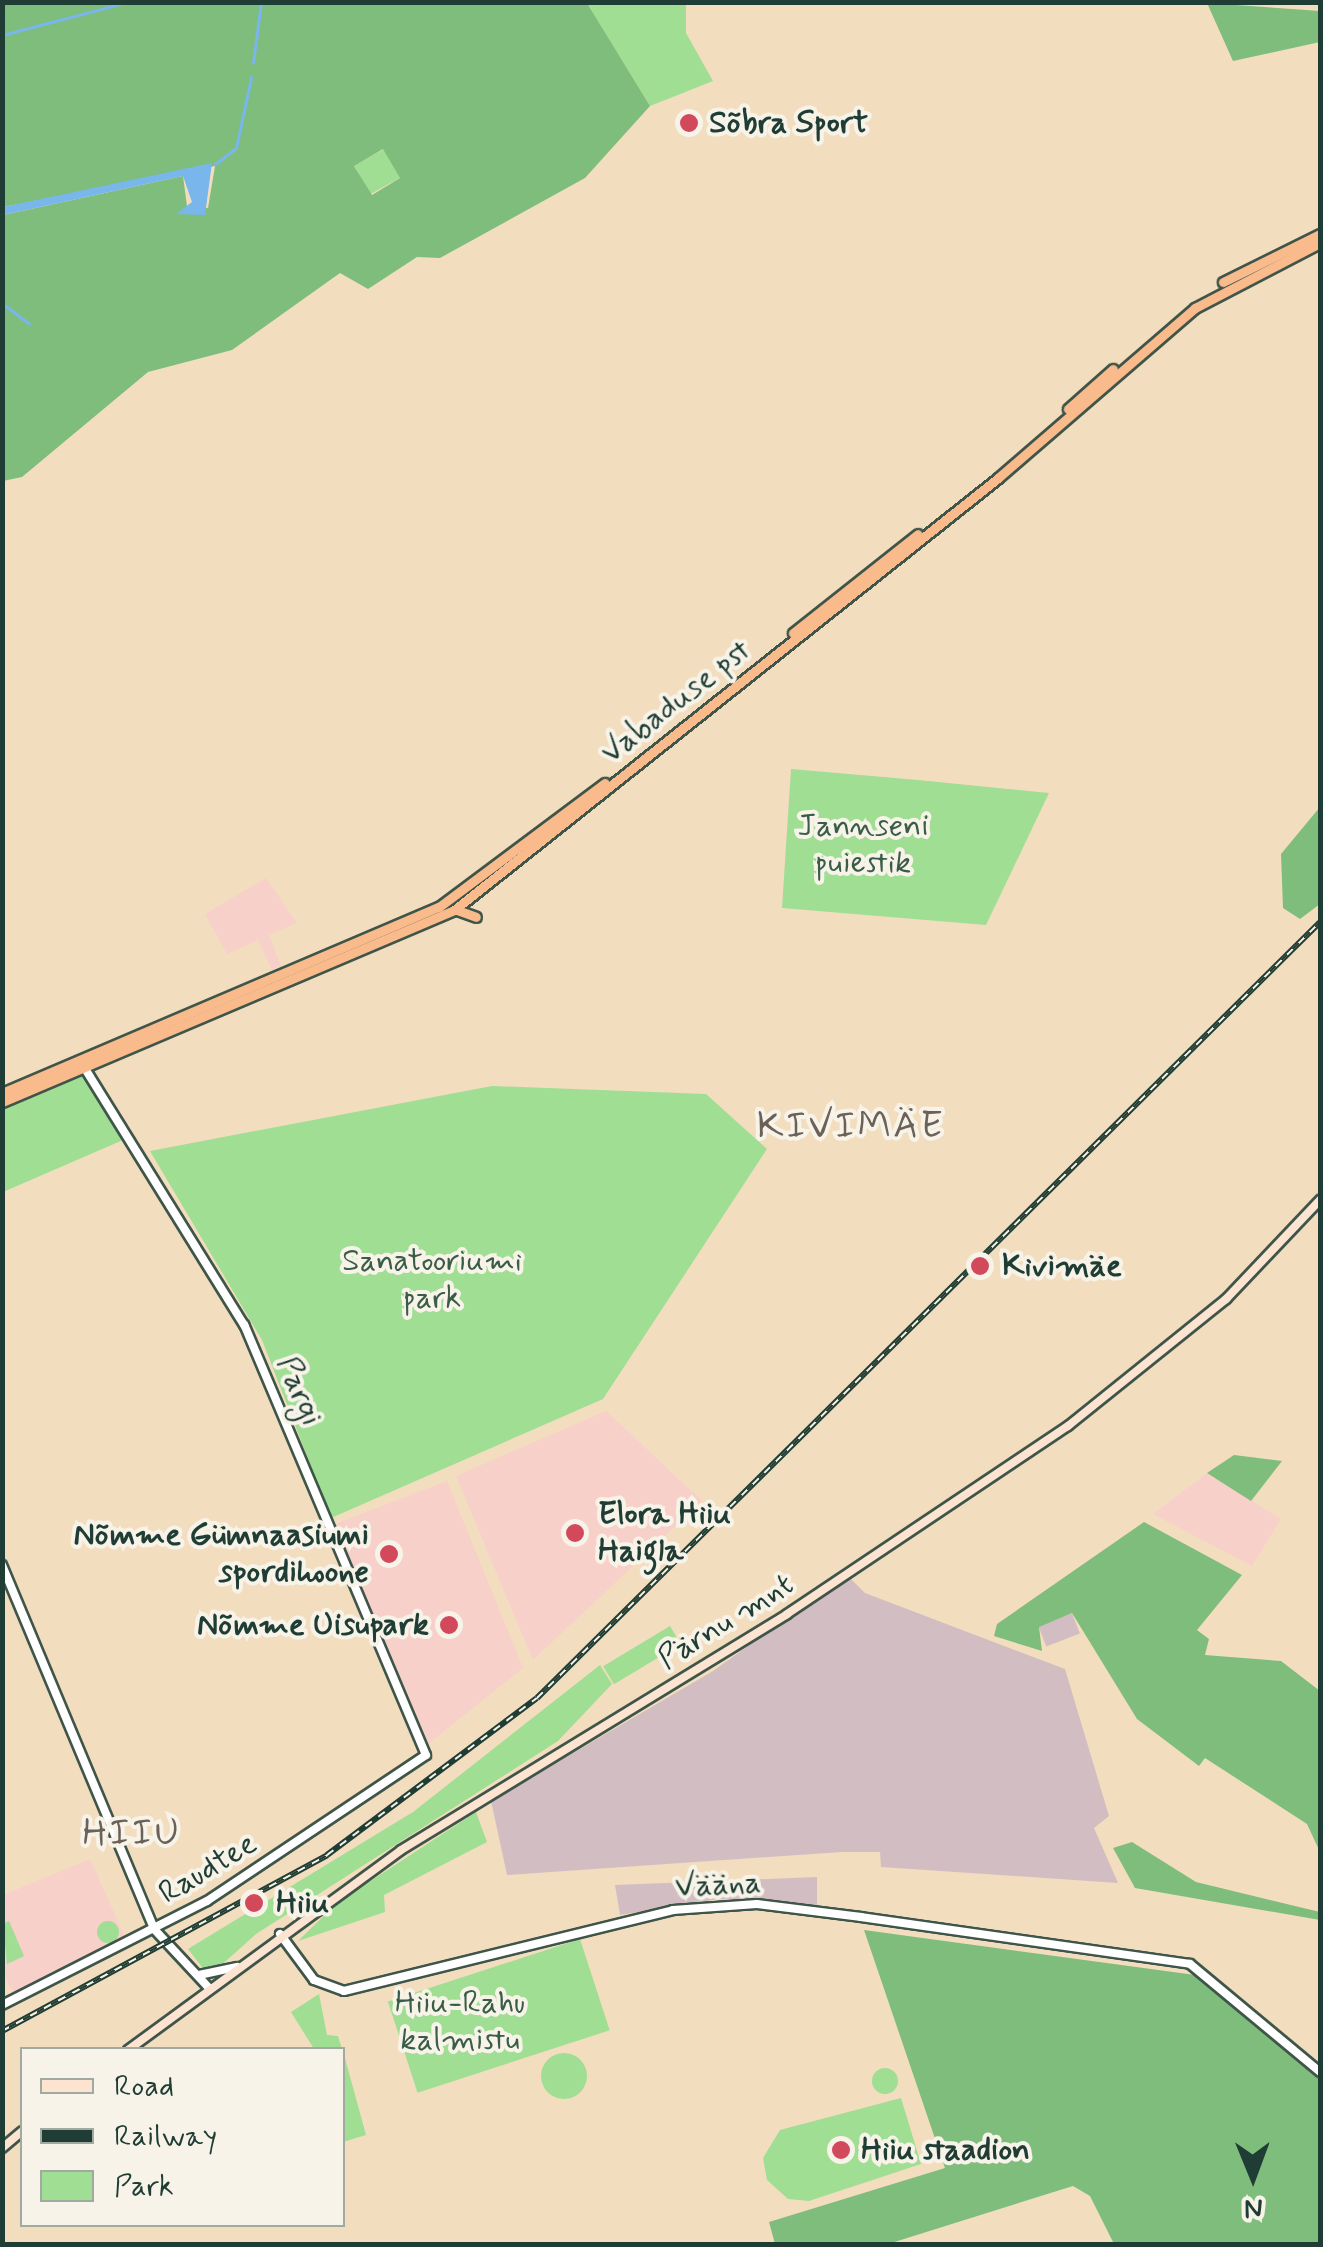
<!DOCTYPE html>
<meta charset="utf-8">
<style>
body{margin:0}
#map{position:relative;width:1323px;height:2247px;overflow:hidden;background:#f3ddbf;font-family:Mynerve,sans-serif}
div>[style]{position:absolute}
.built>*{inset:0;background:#f7d0ca}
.industrial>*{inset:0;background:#d2bec2;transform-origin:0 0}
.green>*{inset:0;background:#9fde93;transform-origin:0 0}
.round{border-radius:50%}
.forest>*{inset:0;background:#7fbd7d}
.water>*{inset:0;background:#79b6eb}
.stream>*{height:2.5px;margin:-1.25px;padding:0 1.25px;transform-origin:1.25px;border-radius:1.25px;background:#79b6eb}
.roads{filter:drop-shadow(2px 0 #3f5549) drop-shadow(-2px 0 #3f5549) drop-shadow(0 2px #3f5549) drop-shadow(0 -2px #3f5549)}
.tertiary>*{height:8px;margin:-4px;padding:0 4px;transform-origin:4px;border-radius:4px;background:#fff}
.secondary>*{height:8px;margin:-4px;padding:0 4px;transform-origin:4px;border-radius:4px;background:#fde4d1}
.trunk>*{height:9px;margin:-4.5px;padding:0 4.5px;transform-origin:4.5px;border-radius:4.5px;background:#fabb8c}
.rail>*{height:6px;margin-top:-3px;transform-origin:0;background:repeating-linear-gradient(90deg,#f7f3e8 0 8px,#1f3d34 0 16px);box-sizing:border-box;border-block:2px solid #1f3d34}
.dots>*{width:28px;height:28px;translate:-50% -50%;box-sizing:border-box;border:5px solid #f7f3e8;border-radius:50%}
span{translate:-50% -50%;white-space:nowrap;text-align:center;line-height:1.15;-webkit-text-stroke:8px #f7f3e8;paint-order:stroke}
.poi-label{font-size:32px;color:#1f3d34;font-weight:700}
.left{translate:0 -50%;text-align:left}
.right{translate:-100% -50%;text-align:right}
.street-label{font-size:32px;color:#1f3d34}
.park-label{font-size:32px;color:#395d47}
.quarter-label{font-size:38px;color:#6a6258;letter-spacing:2.5px}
.frame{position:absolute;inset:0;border:5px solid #1f3d34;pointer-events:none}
.legend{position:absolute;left:20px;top:2047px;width:325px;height:180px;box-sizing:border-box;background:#f7f3e8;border:2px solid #a1aaa0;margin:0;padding:12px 18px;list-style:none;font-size:30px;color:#1f3d34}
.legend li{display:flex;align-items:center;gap:20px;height:50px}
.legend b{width:50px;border:2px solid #a1aaa0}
.north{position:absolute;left:1203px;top:2127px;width:100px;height:100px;-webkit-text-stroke:8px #f7f3e8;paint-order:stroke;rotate:179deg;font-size:28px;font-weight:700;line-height:40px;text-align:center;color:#1f3d34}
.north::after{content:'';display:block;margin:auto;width:35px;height:45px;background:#1f3d34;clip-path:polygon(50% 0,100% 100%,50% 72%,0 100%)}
</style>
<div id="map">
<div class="built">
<div style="clip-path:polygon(266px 878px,297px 923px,269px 935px,281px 966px,272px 970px,258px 940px,227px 954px,205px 914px)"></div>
<div style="clip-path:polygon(606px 1411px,702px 1501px,533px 1660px,456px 1476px)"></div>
<div style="clip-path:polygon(1207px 1473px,1281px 1519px,1252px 1566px,1153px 1514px)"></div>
<div style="clip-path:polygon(447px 1481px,523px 1668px,428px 1744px,335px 1524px)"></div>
<div style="clip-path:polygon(90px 1859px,125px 1937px,13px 1993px,3px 1972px,3px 1895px)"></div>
</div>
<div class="industrial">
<div style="clip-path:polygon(847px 1575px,865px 1593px,1065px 1669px,1109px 1816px,1094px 1828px,1118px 1883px,881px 1867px,880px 1852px,842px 1852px,507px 1875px,491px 1801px,713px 1671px)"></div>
<div style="left:1072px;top:1613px;width:22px;height:36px;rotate:69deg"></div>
<div style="clip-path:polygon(817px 1877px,817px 1907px,719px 1899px,620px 1915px,615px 1885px)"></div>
</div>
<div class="green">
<div style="clip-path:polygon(587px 3px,686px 3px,686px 33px,713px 81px,650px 106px)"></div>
<div style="left:384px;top:149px;width:33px;height:34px;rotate:61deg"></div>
<div style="clip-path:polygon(791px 769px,918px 780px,1049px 793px,986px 925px,782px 908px)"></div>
<div style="clip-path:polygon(83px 1076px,123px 1140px,3px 1192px,3px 1110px)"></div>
<div style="clip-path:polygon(492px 1086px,706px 1094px,767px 1149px,603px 1399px,331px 1518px,262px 1340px,150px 1151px)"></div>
<div style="left:670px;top:1626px;width:21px;height:78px;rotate:59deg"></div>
<div style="clip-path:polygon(600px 1665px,612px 1684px,558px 1741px,256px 1934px,216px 1970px,205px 1971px,188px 1949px,413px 1812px)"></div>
<div style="clip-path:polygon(476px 1812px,487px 1842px,384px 1895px,385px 1912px,298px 1941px,337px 1903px)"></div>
<div class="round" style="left:97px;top:1921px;width:22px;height:22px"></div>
<div style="clip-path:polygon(9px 1921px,24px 1956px,7px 1964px,3px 1924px)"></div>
<div style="left:580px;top:1939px;width:96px;height:202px;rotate:72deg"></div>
<div style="clip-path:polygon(319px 1994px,327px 2035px,338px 2036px,342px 2049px,314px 2049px,291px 2012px)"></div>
<div style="clip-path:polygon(343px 2051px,366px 2135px,343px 2142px,342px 2142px)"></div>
<div class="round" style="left:541px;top:2053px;width:46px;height:46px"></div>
<div class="round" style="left:872px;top:2068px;width:26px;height:26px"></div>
<div style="clip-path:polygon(901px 2098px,921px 2164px,809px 2201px,788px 2199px,767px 2180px,763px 2158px,780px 2130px)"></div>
</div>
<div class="forest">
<div style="clip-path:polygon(evenodd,3px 3px,587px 3px,650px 106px,585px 178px,440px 258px,417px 257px,368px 289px,340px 273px,232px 350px,148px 372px,22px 477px,3px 481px,3px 215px,183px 176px,187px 206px,208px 208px,215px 166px,3px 207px,3px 3px,383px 149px,400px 178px,372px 195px,354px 166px,383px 149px)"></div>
<div style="clip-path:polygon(1207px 3px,1320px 11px,1320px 42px,1233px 61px)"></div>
<div style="clip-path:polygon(1320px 807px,1320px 904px,1300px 919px,1283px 908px,1281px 854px)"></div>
<div style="clip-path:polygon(1234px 1455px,1282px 1461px,1251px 1501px,1207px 1473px)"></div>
<div style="clip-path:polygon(1144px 1522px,1242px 1575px,1197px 1630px,1209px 1639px,1205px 1655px,1281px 1661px,1320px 1691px,1320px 1852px,1307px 1824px,1205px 1758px,1199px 1766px,1137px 1719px,1072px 1613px,1039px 1627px,1042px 1651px,994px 1636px,997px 1624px)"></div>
<div style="clip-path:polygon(1132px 1842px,1196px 1882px,1320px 1912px,1320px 1920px,1135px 1888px,1113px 1848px)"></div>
<div style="clip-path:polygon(864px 1930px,1210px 1977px,1320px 2072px,1320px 2244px,1114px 2244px,1090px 2196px,1073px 2186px,888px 2244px,775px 2244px,769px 2222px,945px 2168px)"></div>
</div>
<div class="water">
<div style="clip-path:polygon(212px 163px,205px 215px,176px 214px,192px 202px,183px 176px,3px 215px,3px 207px)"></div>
</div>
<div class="stream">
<div style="left:2px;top:35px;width:130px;rotate:-14.7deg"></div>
<div style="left:253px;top:63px;width:62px;rotate:-82.5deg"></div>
<div style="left:215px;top:164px;width:26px;rotate:-37deg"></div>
<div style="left:236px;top:148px;width:72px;rotate:-77.9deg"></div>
<div style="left:2px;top:303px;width:34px;rotate:37deg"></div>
</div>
<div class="roads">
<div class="tertiary">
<div style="left:2px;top:1565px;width:394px;rotate:67.3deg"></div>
<div style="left:154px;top:1929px;width:81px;rotate:47deg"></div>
<div style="left:280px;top:1934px;width:57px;rotate:53.5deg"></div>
<div style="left:314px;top:1980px;width:32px;rotate:20deg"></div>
<div style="left:344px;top:1991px;width:339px;rotate:-13.8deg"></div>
<div style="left:673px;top:1910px;width:84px;rotate:-4.1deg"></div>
<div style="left:757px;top:1904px;width:105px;rotate:7.1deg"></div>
<div style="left:861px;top:1917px;width:332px;rotate:8.1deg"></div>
<div style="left:1190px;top:1964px;width:169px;rotate:39.7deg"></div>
<div style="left:199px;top:1975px;width:39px;rotate:-12deg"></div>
<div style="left:2px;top:2005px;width:230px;rotate:-26.9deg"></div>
<div style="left:207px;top:1901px;width:263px;rotate:-33.7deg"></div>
<div style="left:426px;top:1755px;width:467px;rotate:-112.9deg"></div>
<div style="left:244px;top:1325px;width:306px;rotate:-121.8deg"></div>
</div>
<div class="secondary">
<div style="left:128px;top:2050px;width:338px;rotate:-36.2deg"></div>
<div style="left:401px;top:1850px;width:452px;rotate:-31.4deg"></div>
<div style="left:787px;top:1614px;width:338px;rotate:-33.8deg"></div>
<div style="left:1068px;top:1426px;width:203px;rotate:-38.8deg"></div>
<div style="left:1226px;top:1299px;width:137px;rotate:-46.5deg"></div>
<div style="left:2px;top:2148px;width:26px;rotate:-40deg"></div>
</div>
<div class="trunk">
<div style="left:1223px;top:282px;width:108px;rotate:-26.3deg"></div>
<div style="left:1068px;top:409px;width:60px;rotate:-41.6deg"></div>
<div style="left:793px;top:633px;width:159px;rotate:-38.4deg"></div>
<div style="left:457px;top:910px;width:20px;rotate:20deg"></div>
<div style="left:2px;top:1093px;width:475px;rotate:-23.1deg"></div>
<div style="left:439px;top:907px;width:207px;rotate:-36.8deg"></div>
<div style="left:2px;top:1102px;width:491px;rotate:-23deg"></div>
<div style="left:454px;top:910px;width:695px;rotate:-38.45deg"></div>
<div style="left:998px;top:478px;width:260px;rotate:-40.8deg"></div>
<div style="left:1195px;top:308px;width:141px;rotate:-27.5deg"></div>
</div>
</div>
<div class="rail">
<div style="left:2px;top:2031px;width:370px;rotate:-28.4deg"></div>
<div style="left:327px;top:1855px;width:262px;rotate:-36.8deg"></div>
<div style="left:537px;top:1698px;width:1102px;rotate:-44.74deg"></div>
</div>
<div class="dots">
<div style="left:689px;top:123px;background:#d1495b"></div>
<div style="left:980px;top:1266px;background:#d1495b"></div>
<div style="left:575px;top:1533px;background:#d1495b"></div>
<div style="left:389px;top:1554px;background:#d1495b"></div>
<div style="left:449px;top:1625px;background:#d1495b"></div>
<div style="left:254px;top:1903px;background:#d1495b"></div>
<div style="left:841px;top:2150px;background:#d1495b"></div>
</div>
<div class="poi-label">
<span class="left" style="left:709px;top:123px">Sõbra Sport</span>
<span class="left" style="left:1002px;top:1266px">Kivimäe</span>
<span class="left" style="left:598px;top:1533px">Elora Hiiu<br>Haigla</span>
<span class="right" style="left:369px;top:1554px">Nõmme Gümnaasiumi<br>spordihoone</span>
<span class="right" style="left:429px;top:1625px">Nõmme Uisupark</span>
<span class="left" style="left:276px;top:1903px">Hiiu</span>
<span class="left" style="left:861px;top:2150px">Hiiu staadion</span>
</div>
<div class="street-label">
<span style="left:676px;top:702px;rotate:-38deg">Vabaduse pst</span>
<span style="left:299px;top:1391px;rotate:68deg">Pargi</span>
<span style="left:726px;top:1622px;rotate:-32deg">Pärnu mnt</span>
<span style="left:208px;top:1869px;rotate:-31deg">Raudtee</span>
<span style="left:718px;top:1885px;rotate:-3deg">Vääna</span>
</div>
<div class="park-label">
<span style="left:863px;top:845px">Jannseni<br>puiestik</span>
<span style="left:432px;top:1280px">Sanatooriumi<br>park</span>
<span style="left:460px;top:2022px">Hiiu-Rahu<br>kalmistu</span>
</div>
<div class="quarter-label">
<span style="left:851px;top:1127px">KIVIMÄE</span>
<span style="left:132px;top:1834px">HIIU</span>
</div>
<div class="frame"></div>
<ul class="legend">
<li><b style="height:12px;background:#fde4d1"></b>Road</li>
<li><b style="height:12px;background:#1f3d34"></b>Railway</li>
<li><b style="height:28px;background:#9fde93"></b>Park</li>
</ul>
<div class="north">N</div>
</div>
